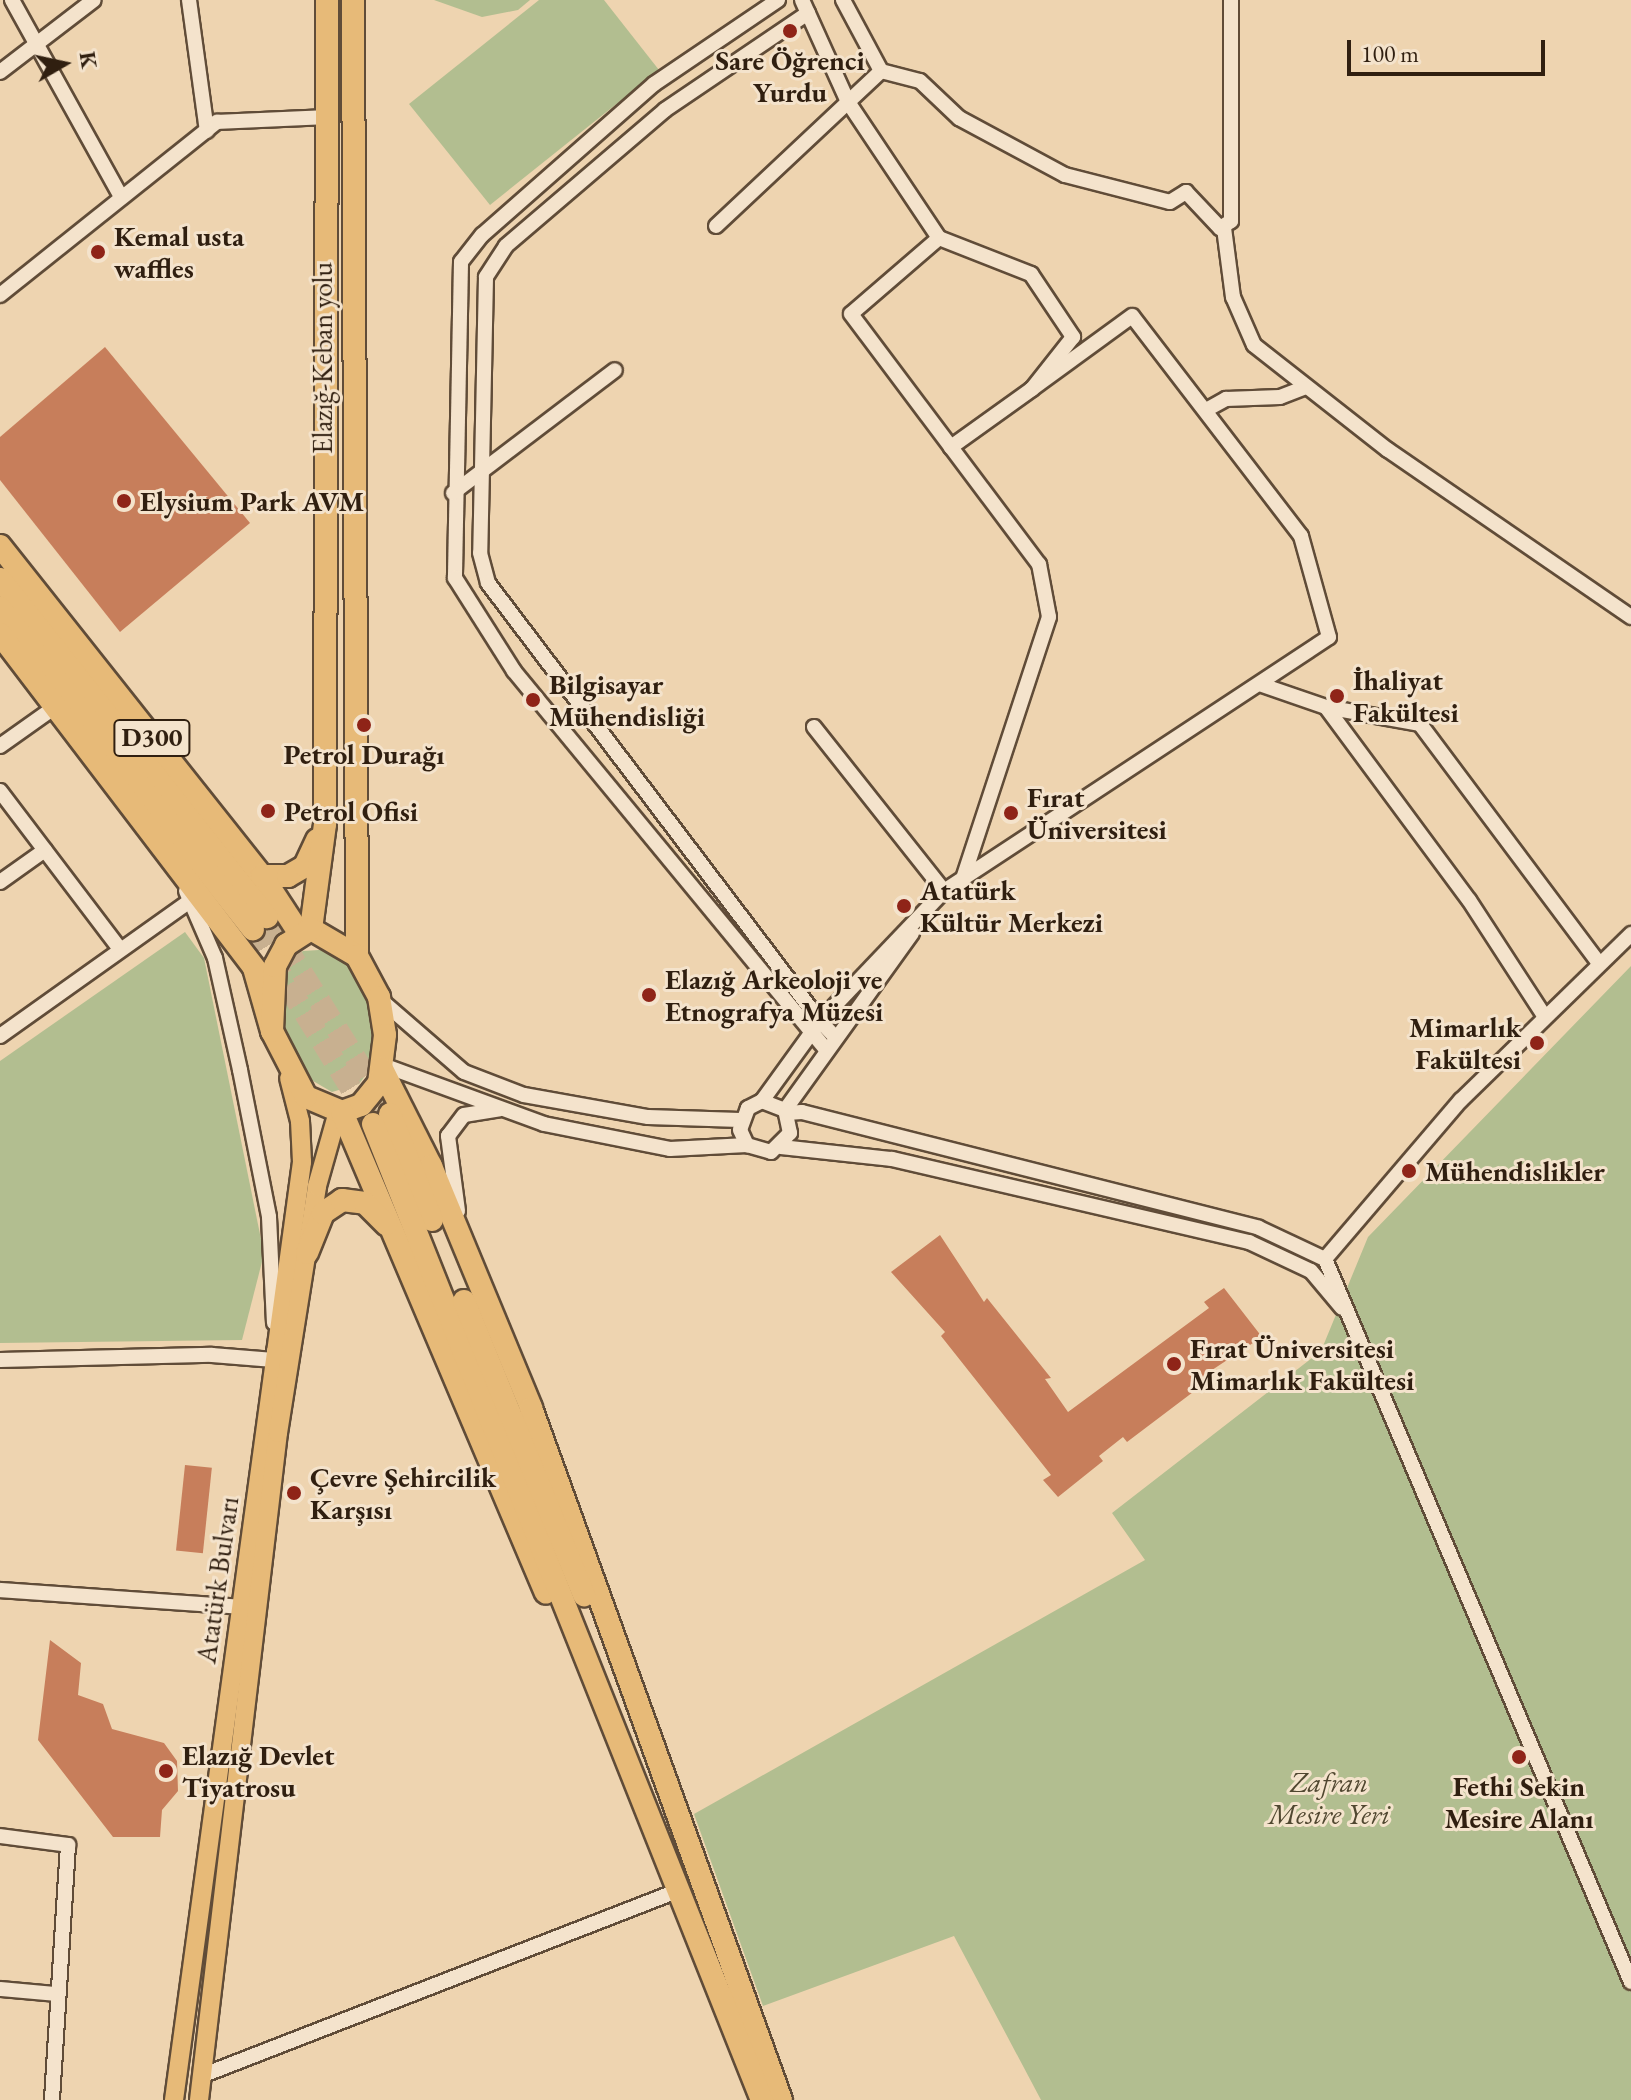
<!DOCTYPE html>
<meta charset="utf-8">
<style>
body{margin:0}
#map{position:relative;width:1631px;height:2100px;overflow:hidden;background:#eed4b0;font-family:"EB Garamond",serif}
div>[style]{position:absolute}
.green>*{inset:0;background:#b2be90}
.building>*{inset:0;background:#c77e5b;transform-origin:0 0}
.highway-tunnel>*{height:22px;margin-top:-11px;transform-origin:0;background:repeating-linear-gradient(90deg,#c8b090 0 22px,transparent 0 33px)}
.roads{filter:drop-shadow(2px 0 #604c38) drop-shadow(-2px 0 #604c38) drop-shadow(0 2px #604c38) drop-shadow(0 -2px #604c38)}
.minor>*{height:14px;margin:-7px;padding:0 7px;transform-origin:7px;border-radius:7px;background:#f4e3cc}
.major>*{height:18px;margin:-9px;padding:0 9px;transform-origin:9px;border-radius:9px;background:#e7ba78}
.highway>*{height:22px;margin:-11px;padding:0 11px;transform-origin:11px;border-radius:11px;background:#e7ba78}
.dots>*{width:22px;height:22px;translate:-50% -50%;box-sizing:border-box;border:4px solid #f4e3cc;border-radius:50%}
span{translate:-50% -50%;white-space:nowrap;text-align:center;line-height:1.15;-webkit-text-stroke:6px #f4e3cc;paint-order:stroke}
.shield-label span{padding:2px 6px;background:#f4e3cc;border:2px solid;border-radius:6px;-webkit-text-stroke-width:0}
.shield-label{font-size:26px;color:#301f10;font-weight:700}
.poi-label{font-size:28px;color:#301f10;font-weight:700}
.left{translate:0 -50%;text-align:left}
.right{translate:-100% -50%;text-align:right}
.street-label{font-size:28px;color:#301f10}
.park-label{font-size:28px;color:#504730;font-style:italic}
.north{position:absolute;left:24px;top:24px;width:80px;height:80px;-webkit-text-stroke:6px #f4e3cc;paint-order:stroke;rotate:81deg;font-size:22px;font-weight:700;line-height:32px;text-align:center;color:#301f10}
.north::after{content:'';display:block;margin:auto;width:28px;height:36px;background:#301f10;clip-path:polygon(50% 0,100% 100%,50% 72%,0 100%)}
.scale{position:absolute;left:1347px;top:40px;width:198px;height:36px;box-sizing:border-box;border:4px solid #301f10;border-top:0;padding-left:10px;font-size:24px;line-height:28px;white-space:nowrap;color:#301f10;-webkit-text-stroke:6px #f4e3cc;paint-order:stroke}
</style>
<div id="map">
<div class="green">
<div style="clip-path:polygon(434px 0,530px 0,518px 10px,482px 17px)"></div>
<div style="clip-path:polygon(539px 0,604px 0,659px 70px,490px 205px,409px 104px)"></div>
<div style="clip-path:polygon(185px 932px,204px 958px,264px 1254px,242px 1340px,0 1343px,0 1061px)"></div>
<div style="clip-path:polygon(334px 949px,347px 957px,371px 1001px,375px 1041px,370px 1069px,359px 1084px,332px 1092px,301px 1074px,287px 1047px,280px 988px,288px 962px,303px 951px)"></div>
<div style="clip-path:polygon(1631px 966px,1631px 2100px,1041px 2100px,954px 1936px,763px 2006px,694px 1814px,1145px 1560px,1112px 1513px,1321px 1351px,1368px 1237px)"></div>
</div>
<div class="building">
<div style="clip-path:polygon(105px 347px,250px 523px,120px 632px,0 480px,0 437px)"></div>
<div style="clip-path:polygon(940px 1235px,984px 1302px,987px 1298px,1051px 1378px,1045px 1379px,1068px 1412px,1209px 1308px,1204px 1302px,1224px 1288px,1262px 1337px,1206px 1374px,1209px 1380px,1127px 1442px,1123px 1437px,1099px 1456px,1103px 1461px,1058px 1497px,1043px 1480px,1051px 1475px,941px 1336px,945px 1332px,891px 1272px)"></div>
<div style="left:185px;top:1465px;width:27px;height:86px;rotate:6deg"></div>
<div style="clip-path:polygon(50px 1640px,81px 1663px,78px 1695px,103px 1704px,112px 1729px,164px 1743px,177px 1761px,178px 1791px,162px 1810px,160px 1837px,113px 1837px,38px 1740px)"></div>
</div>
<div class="highway-tunnel">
<div style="left:267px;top:917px;width:232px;rotate:58deg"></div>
<div style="left:253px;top:929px;width:223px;rotate:58.4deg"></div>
</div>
<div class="roads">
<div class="minor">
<div style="left:12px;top:0;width:223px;rotate:61deg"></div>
<div style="left:189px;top:0;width:132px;rotate:82.2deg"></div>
<div style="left:778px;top:0;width:150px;rotate:145.9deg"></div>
<div style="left:654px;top:84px;width:229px;rotate:138.7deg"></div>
<div style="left:482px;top:235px;width:34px;rotate:128deg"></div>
<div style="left:461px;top:262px;width:316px;rotate:91.1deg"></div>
<div style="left:455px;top:578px;width:110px;rotate:57.6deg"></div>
<div style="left:514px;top:671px;width:490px;rotate:50.5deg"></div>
<div style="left:802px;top:0;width:112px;rotate:65.7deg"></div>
<div style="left:848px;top:102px;width:164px;rotate:56.2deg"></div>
<div style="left:939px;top:238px;width:116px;rotate:139.2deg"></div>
<div style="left:851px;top:314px;width:313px;rotate:53.1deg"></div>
<div style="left:1039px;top:564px;width:54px;rotate:79.3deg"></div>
<div style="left:1049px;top:617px;width:273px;rotate:108.2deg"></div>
<div style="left:843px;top:0;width:81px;rotate:61.8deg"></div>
<div style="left:881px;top:71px;width:40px;rotate:14.4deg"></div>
<div style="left:920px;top:81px;width:54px;rotate:43.5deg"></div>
<div style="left:959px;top:118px;width:120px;rotate:28.3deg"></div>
<div style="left:1065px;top:175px;width:108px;rotate:14.4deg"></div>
<div style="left:1170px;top:202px;width:19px;rotate:-32deg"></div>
<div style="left:1186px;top:192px;width:50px;rotate:46.6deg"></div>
<div style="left:1220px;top:228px;width:13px;rotate:-32deg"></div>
<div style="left:1231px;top:221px;width:221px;rotate:-90deg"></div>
<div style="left:808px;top:13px;width:173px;rotate:145.9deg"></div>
<div style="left:665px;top:110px;width:209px;rotate:139.5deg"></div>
<div style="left:506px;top:246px;width:37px;rotate:123deg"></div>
<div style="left:486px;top:277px;width:276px;rotate:91.2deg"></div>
<div style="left:480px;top:553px;width:31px;rotate:75deg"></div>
<div style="left:488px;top:583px;width:550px;rotate:52.84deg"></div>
<div style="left:820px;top:1021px;width:180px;rotate:-46.4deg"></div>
<div style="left:944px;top:891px;width:461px;rotate:-33.4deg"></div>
<div style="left:1329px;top:637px;width:105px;rotate:-105.5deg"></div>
<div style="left:1301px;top:536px;width:277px;rotate:-127.5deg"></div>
<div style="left:1132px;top:316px;width:124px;rotate:143.9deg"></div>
<div style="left:0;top:72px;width:118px;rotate:-37.5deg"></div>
<div style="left:716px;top:226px;width:226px;rotate:-43.2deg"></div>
<div style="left:1224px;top:228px;width:70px;rotate:82.6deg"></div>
<div style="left:1233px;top:297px;width:52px;rotate:66.4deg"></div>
<div style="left:1254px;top:345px;width:170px;rotate:38.1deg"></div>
<div style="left:1388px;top:450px;width:295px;rotate:34.5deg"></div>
<div style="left:939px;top:238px;width:99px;rotate:21.4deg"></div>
<div style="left:1031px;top:274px;width:76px;rotate:56.3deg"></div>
<div style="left:1073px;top:337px;width:66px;rotate:128.3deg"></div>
<div style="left:1032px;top:389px;width:100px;rotate:144.4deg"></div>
<div style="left:0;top:295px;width:278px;rotate:-38.6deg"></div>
<div style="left:217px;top:122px;width:110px;rotate:-2.6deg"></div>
<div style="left:1206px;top:410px;width:23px;rotate:-29deg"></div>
<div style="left:1226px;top:399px;width:54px;rotate:-2.1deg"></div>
<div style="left:1280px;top:397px;width:25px;rotate:-21deg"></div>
<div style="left:453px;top:493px;width:203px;rotate:-37.2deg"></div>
<div style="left:1262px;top:685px;width:68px;rotate:19deg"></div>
<div style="left:1326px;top:707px;width:240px;rotate:53.5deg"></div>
<div style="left:1469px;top:900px;width:140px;rotate:57deg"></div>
<div style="left:1326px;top:707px;width:96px;rotate:10.3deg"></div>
<div style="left:1420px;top:724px;width:299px;rotate:53.2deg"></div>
<div style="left:814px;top:727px;width:209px;rotate:51.6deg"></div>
<div style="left:0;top:746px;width:64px;rotate:-35.4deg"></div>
<div style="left:0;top:791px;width:198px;rotate:52.8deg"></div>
<div style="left:0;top:882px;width:55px;rotate:-35.4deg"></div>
<div style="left:186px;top:891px;width:73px;rotate:66.6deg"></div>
<div style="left:215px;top:958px;width:115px;rotate:77.4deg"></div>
<div style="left:240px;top:1070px;width:150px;rotate:78.8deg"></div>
<div style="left:269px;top:1217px;width:106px;rotate:87.3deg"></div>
<div style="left:382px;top:1001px;width:108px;rotate:40.9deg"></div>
<div style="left:464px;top:1072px;width:64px;rotate:21deg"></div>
<div style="left:524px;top:1095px;width:126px;rotate:10.1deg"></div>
<div style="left:648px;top:1117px;width:92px;rotate:1.9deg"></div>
<div style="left:0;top:1036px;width:242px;rotate:-35.4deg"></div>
<div style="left:383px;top:1065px;width:171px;rotate:20.1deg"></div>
<div style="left:544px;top:1124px;width:128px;rotate:11.2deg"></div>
<div style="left:670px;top:1149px;width:77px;rotate:-3deg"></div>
<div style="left:747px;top:1145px;width:25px;rotate:16deg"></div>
<div style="left:771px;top:1152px;width:27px;rotate:-45deg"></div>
<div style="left:790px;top:1133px;width:24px;rotate:-102deg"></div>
<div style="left:785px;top:1110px;width:25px;rotate:-159deg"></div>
<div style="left:762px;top:1101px;width:16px;rotate:153deg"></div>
<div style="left:748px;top:1108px;width:23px;rotate:110deg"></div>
<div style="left:740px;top:1130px;width:17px;rotate:65deg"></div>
<div style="left:762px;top:1101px;width:99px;rotate:-54.1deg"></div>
<div style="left:820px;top:1021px;width:22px;rotate:47deg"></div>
<div style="left:785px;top:1110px;width:218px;rotate:-54.3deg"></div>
<div style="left:787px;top:1113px;width:15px;rotate:-4deg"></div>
<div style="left:802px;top:1112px;width:471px;rotate:14.2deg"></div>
<div style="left:1259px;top:1228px;width:73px;rotate:25.2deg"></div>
<div style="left:1325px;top:1259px;width:785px;rotate:67.06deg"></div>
<div style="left:781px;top:1147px;width:112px;rotate:6.2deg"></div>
<div style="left:892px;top:1159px;width:367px;rotate:13.1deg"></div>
<div style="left:1249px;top:1242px;width:68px;rotate:25.1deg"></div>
<div style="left:1311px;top:1271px;width:48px;rotate:50deg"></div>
<div style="left:458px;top:1211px;width:76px;rotate:-97.6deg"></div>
<div style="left:448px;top:1136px;width:26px;rotate:-53deg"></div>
<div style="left:464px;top:1115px;width:36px;rotate:-9deg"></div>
<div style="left:1325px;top:1259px;width:209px;rotate:-49.5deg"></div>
<div style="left:1461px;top:1100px;width:238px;rotate:-44.3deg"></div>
<div style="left:0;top:1360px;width:212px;rotate:-1.4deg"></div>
<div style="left:212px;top:1355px;width:62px;rotate:4.6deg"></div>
<div style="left:274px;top:1360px;width:9px;rotate:-90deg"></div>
<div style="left:0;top:1590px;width:244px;rotate:4deg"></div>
<div style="left:0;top:1836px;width:69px;rotate:7.5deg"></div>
<div style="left:68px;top:1845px;width:256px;rotate:93.6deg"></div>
<div style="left:0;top:1989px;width:56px;rotate:5.1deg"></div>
<div style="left:201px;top:2076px;width:511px;rotate:-21.24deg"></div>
</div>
<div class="major">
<div style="left:174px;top:2100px;width:947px;rotate:-82.23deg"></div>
<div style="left:302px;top:1162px;width:41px;rotate:-92.8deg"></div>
<div style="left:300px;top:1121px;width:44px;rotate:-104.3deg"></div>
<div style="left:199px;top:2100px;width:672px;rotate:-83.25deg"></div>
<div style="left:278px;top:1433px;width:250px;rotate:-81deg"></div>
<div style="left:317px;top:1186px;width:77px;rotate:-74.2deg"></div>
</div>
<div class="highway">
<div style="left:353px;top:0;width:956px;rotate:89.76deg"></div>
<div style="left:0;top:546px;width:421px;rotate:51.6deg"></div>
<div style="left:262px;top:876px;width:69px;rotate:56.8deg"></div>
<div style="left:0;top:579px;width:431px;rotate:51.7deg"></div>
<div style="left:0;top:608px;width:409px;rotate:51.8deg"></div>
<div style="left:0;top:634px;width:420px;rotate:52.7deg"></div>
<div style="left:254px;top:968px;width:66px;rotate:74.1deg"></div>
<div style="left:262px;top:876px;width:26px"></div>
<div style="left:288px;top:876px;width:20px;rotate:-30deg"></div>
<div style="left:305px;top:866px;width:29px;rotate:-65deg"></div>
<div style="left:311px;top:929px;width:106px;rotate:-82.4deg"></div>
<div style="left:325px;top:824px;width:824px;rotate:-89.86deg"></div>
<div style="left:311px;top:929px;width:53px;rotate:30.4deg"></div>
<div style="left:357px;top:956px;width:47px;rotate:61.8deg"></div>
<div style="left:379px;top:997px;width:38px;rotate:81deg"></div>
<div style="left:385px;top:1035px;width:48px;rotate:97.1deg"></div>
<div style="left:379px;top:1083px;width:28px;rotate:129deg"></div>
<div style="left:361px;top:1105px;width:20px;rotate:160deg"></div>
<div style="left:342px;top:1112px;width:39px;rotate:-157deg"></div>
<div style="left:306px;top:1097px;width:74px;rotate:-117.3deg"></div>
<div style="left:272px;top:1031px;width:65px;rotate:-87.4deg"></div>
<div style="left:275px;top:966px;width:24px;rotate:-62deg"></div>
<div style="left:286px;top:945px;width:30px;rotate:-33deg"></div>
<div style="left:382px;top:1069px;width:109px;rotate:63.2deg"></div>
<div style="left:431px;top:1166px;width:262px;rotate:67.5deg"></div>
<div style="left:531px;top:1408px;width:736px;rotate:70.14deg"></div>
<div style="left:342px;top:1112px;width:522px;rotate:67.02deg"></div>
<div style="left:390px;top:1114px;width:114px;rotate:68.4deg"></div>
<div style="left:373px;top:1124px;width:1051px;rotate:68.27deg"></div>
<div style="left:307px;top:1253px;width:43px;rotate:-68.2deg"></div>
<div style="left:323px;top:1213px;width:23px;rotate:-34deg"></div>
<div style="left:342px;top:1200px;width:23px;rotate:7deg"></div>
<div style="left:365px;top:1203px;width:30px;rotate:45deg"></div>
<div style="left:464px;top:1301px;width:318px;rotate:67.8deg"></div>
</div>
</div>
<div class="dots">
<div style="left:790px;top:31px;background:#8f2418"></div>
<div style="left:98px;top:252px;background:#8f2418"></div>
<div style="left:124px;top:501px;background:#8f2418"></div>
<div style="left:1337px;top:696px;background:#8f2418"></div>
<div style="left:533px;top:700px;background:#8f2418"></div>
<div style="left:364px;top:725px;background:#8f2418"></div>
<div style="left:268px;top:811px;background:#8f2418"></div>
<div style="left:1011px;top:813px;background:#8f2418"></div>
<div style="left:904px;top:906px;background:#8f2418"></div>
<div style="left:649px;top:995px;background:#8f2418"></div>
<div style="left:1537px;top:1043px;background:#8f2418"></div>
<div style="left:1409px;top:1171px;background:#8f2418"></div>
<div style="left:1174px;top:1364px;background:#8f2418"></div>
<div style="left:294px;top:1493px;background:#8f2418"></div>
<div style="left:1519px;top:1757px;background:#8f2418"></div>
<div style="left:166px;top:1771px;background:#8f2418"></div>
</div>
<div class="shield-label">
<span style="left:152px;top:738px">D300</span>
</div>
<div class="poi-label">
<span style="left:790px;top:76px">Sare Öğrenci<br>Yurdu</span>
<span class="left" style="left:114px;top:252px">Kemal usta<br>waffles</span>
<span class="left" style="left:140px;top:501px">Elysium Park AVM</span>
<span class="left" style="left:1353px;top:696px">İhaliyat<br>Fakültesi</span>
<span class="left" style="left:549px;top:700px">Bilgisayar<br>Mühendisliği</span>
<span style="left:364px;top:754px">Petrol Durağı</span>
<span class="left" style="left:1027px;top:813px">Fırat<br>Üniversitesi</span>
<span class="left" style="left:284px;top:811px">Petrol Ofisi</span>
<span class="left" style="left:920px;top:906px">Atatürk<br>Kültür Merkezi</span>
<span class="left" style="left:665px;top:995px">Elazığ Arkeoloji ve<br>Etnografya Müzesi</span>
<span class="right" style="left:1521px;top:1043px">Mimarlık<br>Fakültesi</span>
<span class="left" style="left:1425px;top:1171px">Mühendislikler</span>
<span class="left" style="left:1190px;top:1364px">Fırat Üniversitesi<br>Mimarlık Fakültesi</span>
<span class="left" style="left:310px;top:1493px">Çevre Şehircilik<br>Karşısı</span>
<span class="left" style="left:182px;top:1771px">Elazığ Devlet<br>Tiyatrosu</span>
<span style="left:1519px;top:1802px">Fethi Sekin<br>Mesire Alanı</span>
</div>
<div class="street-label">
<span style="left:322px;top:358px;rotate:-90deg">Elazığ-Keban yolu</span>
<span style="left:217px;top:1580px;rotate:-82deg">Atatürk Bulvarı</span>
</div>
<div class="park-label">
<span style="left:1329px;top:1798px">Zafran<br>Mesire Yeri</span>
</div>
<div class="north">K</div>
<div class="scale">100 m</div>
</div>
